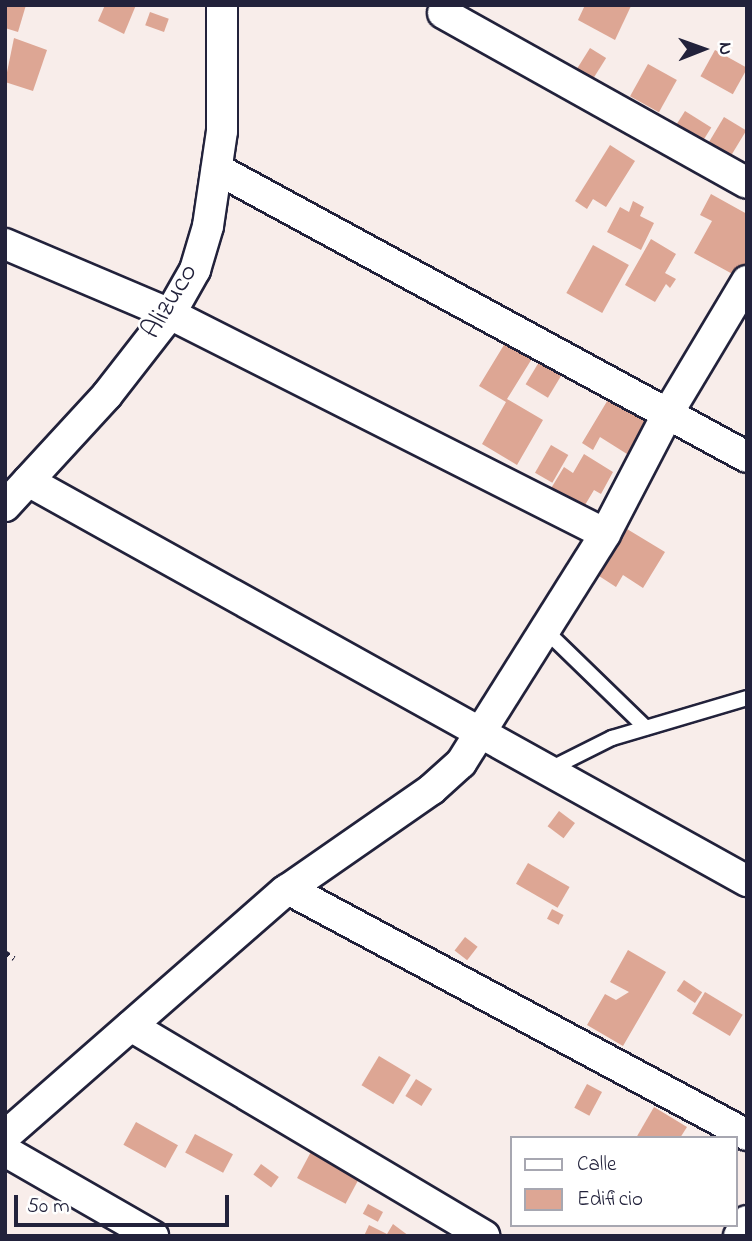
<!DOCTYPE html>
<style>
body{margin:0}
#map{position:relative;width:752px;height:1241px;overflow:hidden;background:#f8edea;font-family:"Indie Flower",sans-serif}
div>[style]{position:absolute}
.building>*{inset:0;background:#dda694;transform-origin:0 0}
.path>*{height:4.5px;margin-top:-2.25px;transform-origin:0;background:repeating-linear-gradient(90deg,#22223b 0 5px,transparent 0 10px)}
.roads{filter:drop-shadow(2px 0 #22223b) drop-shadow(-2px 0 #22223b) drop-shadow(0 2px #22223b) drop-shadow(0 -2px #22223b)}
.service>*{height:14px;margin:-7px;padding:0 7px;transform-origin:7px;border-radius:7px;background:#fff}
.minor>*{height:30px;margin:-15px;padding:0 15px;transform-origin:15px;border-radius:15px;background:#fff}
span{translate:-50% -50%;white-space:nowrap;text-align:center;line-height:1.15;-webkit-text-stroke:5px #fff;paint-order:stroke}
.street-label{font-size:28px;color:#22223b}
.frame{position:absolute;inset:0;border:7px solid #22223b;pointer-events:none}
.legend{position:absolute;left:510px;top:1136px;width:228px;height:91px;box-sizing:border-box;background:#fff;border:2px solid #a7a7b1;margin:0;padding:9px 12px;list-style:none;font-size:21px;color:#22223b}
.legend li{display:flex;align-items:center;gap:14px;height:35px}
.legend b{width:35px;border:2px solid #a7a7b1}
.north{position:absolute;left:668px;top:14px;width:70px;height:70px;-webkit-text-stroke:5px #fff;paint-order:stroke;rotate:89deg;font-size:19px;font-weight:700;line-height:28px;text-align:center;color:#22223b}
.north::after{content:'';display:block;margin:auto;width:24px;height:32px;background:#22223b;clip-path:polygon(50% 0,100% 100%,50% 72%,0 100%)}
.scale{position:absolute;left:14px;top:1195px;width:215px;height:32px;box-sizing:border-box;border:4px solid #22223b;border-top:0;padding-left:9px;font-size:21px;line-height:24px;white-space:nowrap;color:#22223b;-webkit-text-stroke:5px #fff;paint-order:stroke}
</style>
<div id="map">
<div class="building">
<div style="clip-path:polygon(5px 5px,26px 5px,18px 32px,5px 28px)"></div>
<div style="clip-path:polygon(105px 5px,136px 5px,124px 34px,98px 21px)"></div>
<div style="clip-path:polygon(585px 5px,629px 5px,631px 6px,615px 40px,578px 20px)"></div>
<div style="left:150px;top:12px;width:20px;height:14px;rotate:20deg"></div>
<div style="clip-path:polygon(14px 38px,47px 50px,33px 91px,5px 82px)"></div>
<div style="left:590px;top:48px;width:19px;height:26px;rotate:32deg"></div>
<div style="left:715px;top:50px;width:37px;height:30px;rotate:29deg"></div>
<div style="left:648px;top:64px;width:33px;height:37px;rotate:29deg"></div>
<div style="left:685px;top:111px;width:31px;height:19px;rotate:32deg"></div>
<div style="left:724px;top:117px;width:26px;height:30px;rotate:31deg"></div>
<div style="clip-path:polygon(610px 145px,635px 161px,606px 207px,593px 199px,587px 209px,575px 201px)"></div>
<div style="clip-path:polygon(711px 194px,747px 214px,747px 260px,738px 277px,694px 253px,712px 221px,700px 215px)"></div>
<div style="clip-path:polygon(633px 201px,644px 207px,640px 216px,654px 223px,641px 250px,607px 232px,620px 207px,629px 212px)"></div>
<div style="clip-path:polygon(651px 239px,676px 254px,665px 273px,676px 279px,670px 288px,666px 284px,655px 302px,625px 285px)"></div>
<div style="left:593px;top:245px;width:41px;height:55px;rotate:29deg"></div>
<div style="clip-path:polygon(507px 340px,533px 357px,507px 399px,543px 420px,517px 465px,482px 444px,506px 402px,479px 386px)"></div>
<div style="left:539px;top:362px;width:26px;height:26px;rotate:31deg"></div>
<div style="clip-path:polygon(609px 398px,647px 421px,627px 454px,600px 437px,593px 450px,582px 443px)"></div>
<div style="left:551px;top:445px;width:20px;height:32px;rotate:30deg"></div>
<div style="clip-path:polygon(584px 454px,613px 472px,601px 494px,594px 490px,582px 510px,550px 490px,564px 467px,573px 473px)"></div>
<div style="clip-path:polygon(627px 529px,665px 552px,643px 588px,623px 575px,616px 587px,599px 576px)"></div>
<div style="left:559px;top:811px;width:20px;height:19px;rotate:37deg"></div>
<div style="left:528px;top:863px;width:48px;height:24px;rotate:30deg"></div>
<div style="left:552px;top:909px;width:13px;height:11px;rotate:27deg"></div>
<div style="left:465px;top:937px;width:16px;height:17px;rotate:38deg"></div>
<div style="clip-path:polygon(628px 950px,666px 972px,623px 1046px,587px 1025px,605px 994px,616px 1000px,629px 992px,610px 982px)"></div>
<div style="left:684px;top:980px;width:22px;height:13px;rotate:34deg"></div>
<div style="left:705px;top:992px;width:44px;height:25px;rotate:31deg"></div>
<div style="left:379px;top:1056px;width:37px;height:34px;rotate:31deg"></div>
<div style="left:416px;top:1079px;width:19px;height:20px;rotate:32deg"></div>
<div style="left:587px;top:1084px;width:17px;height:27px;rotate:28deg"></div>
<div style="clip-path:polygon(654px 1107px,687px 1127px,680px 1138px,636px 1138px)"></div>
<div style="left:136px;top:1122px;width:48px;height:26px;rotate:29deg"></div>
<div style="left:195px;top:1134px;width:43px;height:21px;rotate:28deg"></div>
<div style="left:313px;top:1148px;width:55px;height:34px;rotate:28deg"></div>
<div style="left:261px;top:1164px;width:22px;height:13px;rotate:36deg"></div>
<div style="left:368px;top:1204px;width:17px;height:11px;rotate:28deg"></div>
<div style="clip-path:polygon(393px 1224px,409px 1236px,364px 1236px,369px 1225px,387px 1234px)"></div>
</div>
<div class="path">
<div style="left:5px;top:952px;width:11px;rotate:34deg"></div>
</div>
<div class="roads">
<div class="service">
<div style="left:546px;top:631px;width:139px;rotate:44.1deg"></div>
<div style="left:548px;top:770px;width:72px;rotate:-26.6deg"></div>
<div style="left:612px;top:738px;width:141px;rotate:-16.5deg"></div>
</div>
<div class="minor">
<div style="left:443px;top:13px;width:348px;rotate:29.2deg"></div>
<div style="left:217px;top:169px;width:603px;rotate:28.52deg"></div>
<div style="left:5px;top:244px;width:179px;rotate:23deg"></div>
<div style="left:170px;top:314px;width:487px;rotate:26.8deg"></div>
<div style="left:28px;top:481px;width:823px;rotate:29.09deg"></div>
<div style="left:5px;top:506px;width:151px;rotate:-47.4deg"></div>
<div style="left:107px;top:395px;width:103px;rotate:-52.1deg"></div>
<div style="left:170px;top:314px;width:51px;rotate:-60.4deg"></div>
<div style="left:195px;top:270px;width:46px;rotate:-73.5deg"></div>
<div style="left:208px;top:226px;width:96px;rotate:-81.6deg"></div>
<div style="left:222px;top:131px;width:126px;rotate:-90deg"></div>
<div style="left:288px;top:889px;width:521px;rotate:28.19deg"></div>
<div style="left:131px;top:1026px;width:411px;rotate:30.7deg"></div>
<div style="left:5px;top:1136px;width:371px;rotate:-41.2deg"></div>
<div style="left:284px;top:892px;width:180px;rotate:-34.8deg"></div>
<div style="left:432px;top:789px;width:39px;rotate:-42deg"></div>
<div style="left:461px;top:763px;width:271px;rotate:-57.8deg"></div>
<div style="left:605px;top:534px;width:136px;rotate:-62.5deg"></div>
<div style="left:668px;top:413px;width:154px;rotate:-59.1deg"></div>
<div style="left:5px;top:1151px;width:171px;rotate:29.9deg"></div>
<div style="left:739px;top:1236px;width:17px;rotate:-62deg"></div>
</div>
</div>
<div class="street-label">
<span style="left:171px;top:302px;rotate:-59deg">Alizuco</span>
</div>
<div class="frame"></div>
<ul class="legend">
<li><b style="height:9px;background:#fff"></b>Calle</li>
<li><b style="height:19px;background:#dda694"></b>Edificio</li>
</ul>
<div class="north">N</div>
<div class="scale">50 m</div>
</div>
